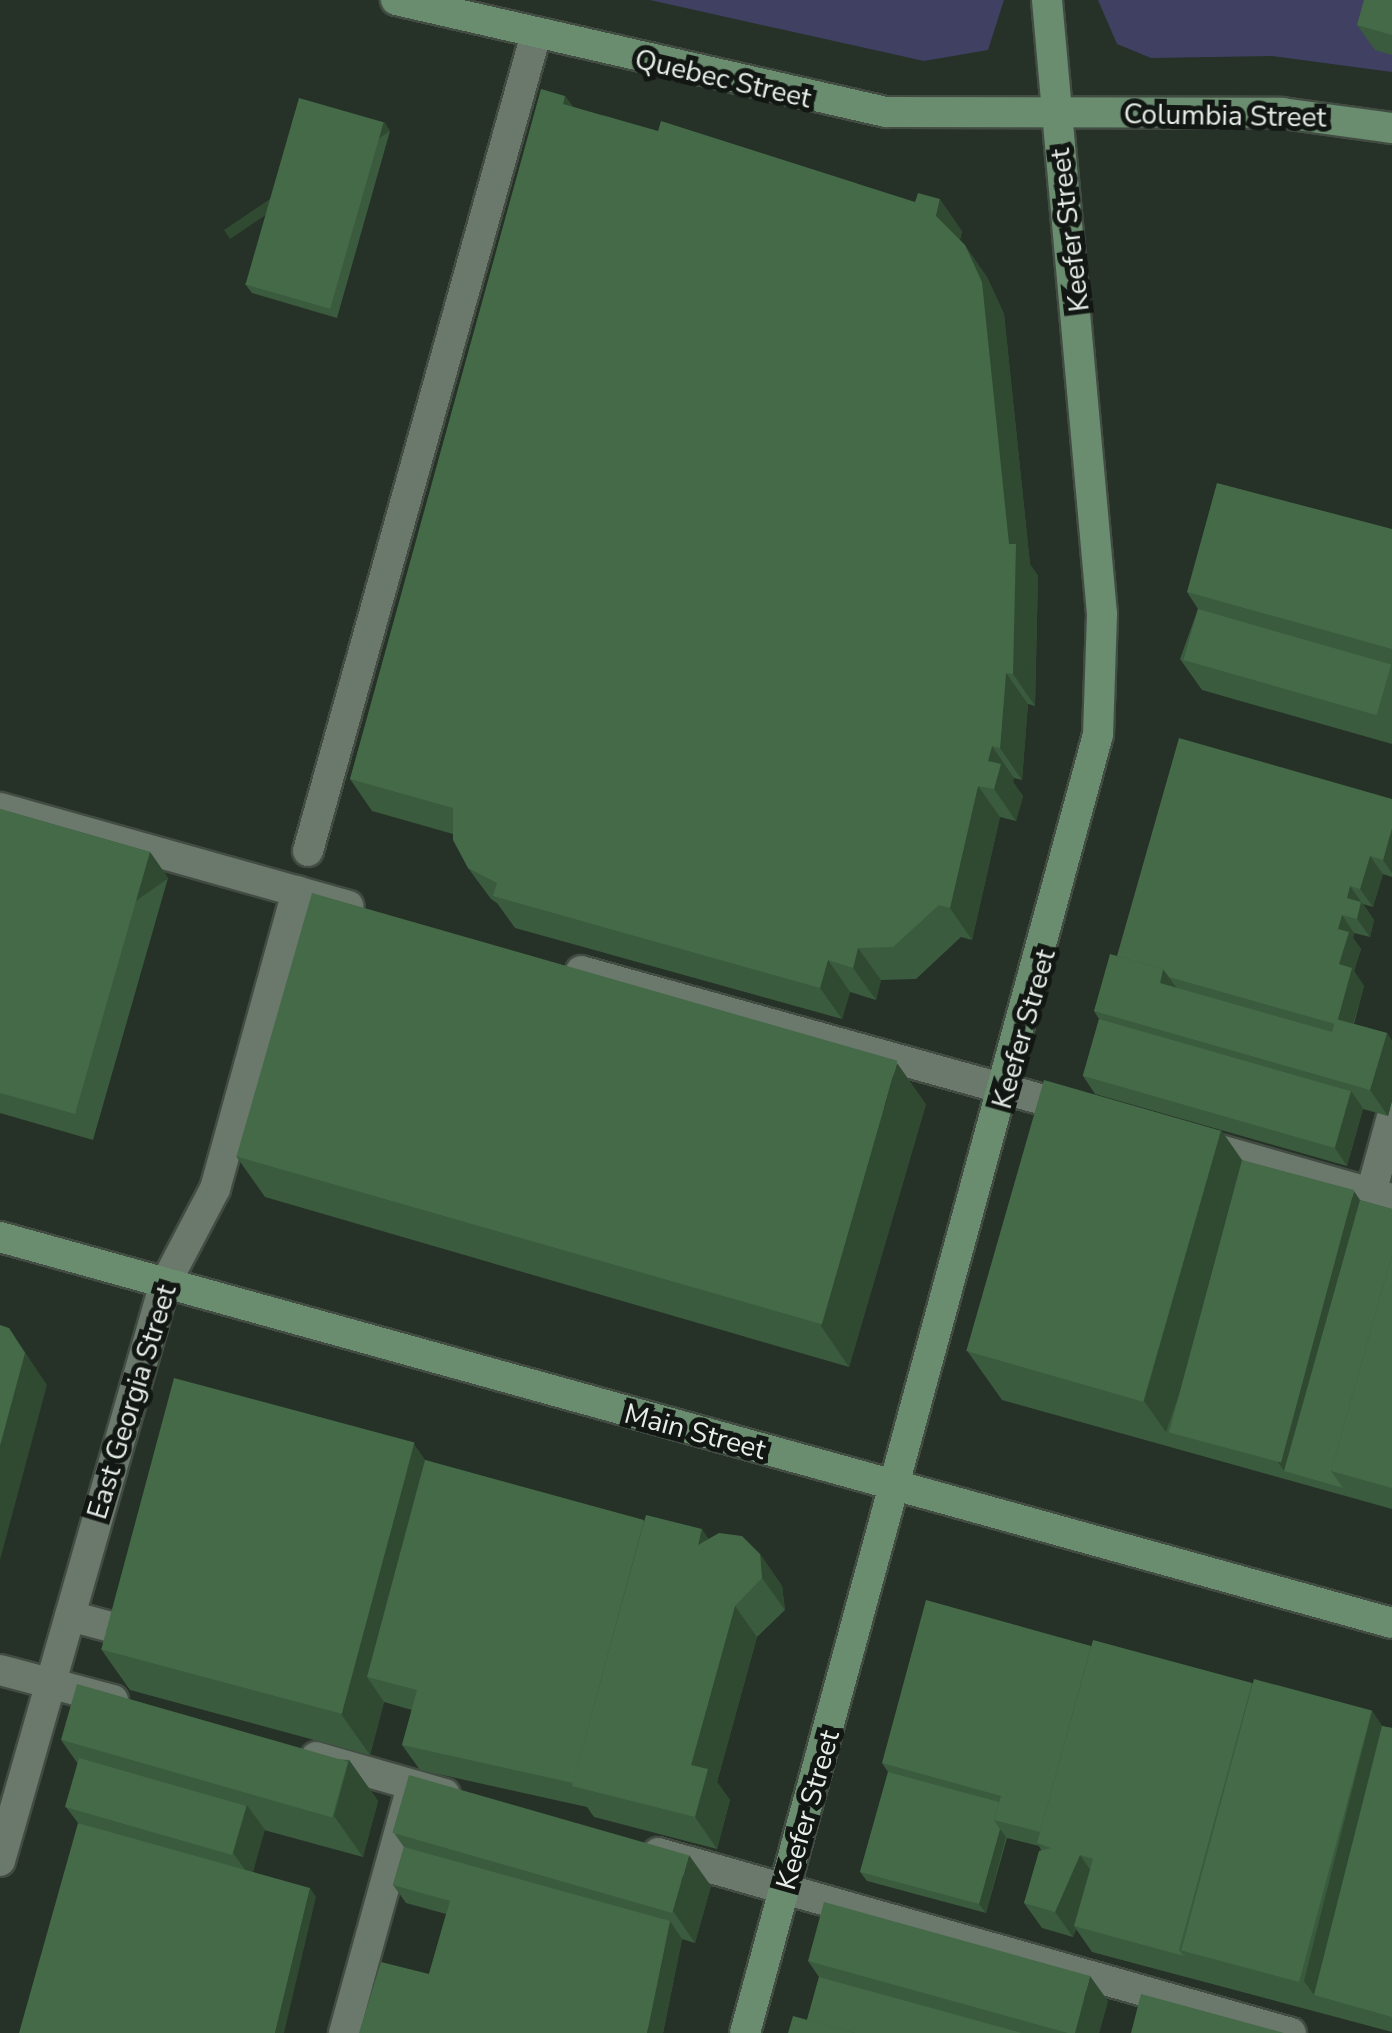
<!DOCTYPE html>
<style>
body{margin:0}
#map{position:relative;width:1392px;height:2033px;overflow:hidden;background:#263127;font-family:"Nunito Sans",sans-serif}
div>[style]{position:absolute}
.green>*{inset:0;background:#404162}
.roads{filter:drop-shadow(2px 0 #424c43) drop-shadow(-2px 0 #424c43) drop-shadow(0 2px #424c43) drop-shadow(0 -2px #424c43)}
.lane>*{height:30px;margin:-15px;padding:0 15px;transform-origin:15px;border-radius:15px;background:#6b786c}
.street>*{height:30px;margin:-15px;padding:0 15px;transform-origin:15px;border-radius:15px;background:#6b786c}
.secondary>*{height:30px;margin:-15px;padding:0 15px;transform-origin:15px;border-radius:15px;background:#6a8c6f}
.wall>*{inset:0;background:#3a5b3e}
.shaded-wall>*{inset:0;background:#304a32;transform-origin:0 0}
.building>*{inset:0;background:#446a48;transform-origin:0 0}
span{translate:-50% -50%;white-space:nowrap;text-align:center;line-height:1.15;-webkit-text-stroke:10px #121713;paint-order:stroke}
.street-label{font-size:28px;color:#e6eee7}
</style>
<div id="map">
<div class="green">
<div style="clip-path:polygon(650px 0,1004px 0,988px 50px,924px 61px)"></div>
<div style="clip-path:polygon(1098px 0,1392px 0,1392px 72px,1272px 56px,1151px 58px,1117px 44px)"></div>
</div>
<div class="roads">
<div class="lane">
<div style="left:0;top:808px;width:362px;rotate:15.7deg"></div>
<div style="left:308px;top:851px;width:848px;rotate:-74.41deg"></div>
<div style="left:581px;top:971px;width:514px;rotate:15.58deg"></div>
<div style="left:1202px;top:1145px;width:198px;rotate:15.9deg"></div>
<div style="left:1371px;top:1193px;width:79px;rotate:-74.6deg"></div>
<div style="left:164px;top:1286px;width:110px;rotate:-62.3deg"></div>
<div style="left:215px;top:1189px;width:309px;rotate:-74.6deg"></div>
<div style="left:70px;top:1616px;width:77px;rotate:15.1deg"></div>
<div style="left:0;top:1670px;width:117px;rotate:14.9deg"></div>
<div style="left:316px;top:1757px;width:134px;rotate:16deg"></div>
<div style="left:658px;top:1853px;width:658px;rotate:15.87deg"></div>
<div style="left:344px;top:2033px;width:242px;rotate:-74.6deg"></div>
</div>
<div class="street">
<div style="left:0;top:1861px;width:598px;rotate:-74.08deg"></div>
</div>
<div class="secondary">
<div style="left:396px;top:0;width:503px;rotate:12.88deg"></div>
<div style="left:886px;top:112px;width:396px;rotate:0.1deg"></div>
<div style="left:1282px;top:113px;width:111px;rotate:7.8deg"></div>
<div style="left:0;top:1237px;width:1445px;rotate:15.5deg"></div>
<div style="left:745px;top:2033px;width:1345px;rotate:-74.79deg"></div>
<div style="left:1098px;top:735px;width:121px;rotate:-88.1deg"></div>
<div style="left:1102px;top:614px;width:616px;rotate:-95.12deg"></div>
</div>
</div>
<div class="wall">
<div style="clip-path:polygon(1392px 0,1392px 55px,1375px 50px,1357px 25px)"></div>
<div style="clip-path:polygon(565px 96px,573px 107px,962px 231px,960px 240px,987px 277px,1004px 314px,1030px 564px,1038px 576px,1035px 706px,1028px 704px,1022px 780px,1014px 778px,1013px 782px,1023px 796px,1016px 821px,1000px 817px,972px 940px,961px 937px,916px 979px,881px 980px,876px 1000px,850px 992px,842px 1019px,515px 928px,497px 903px,491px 899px,468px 868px,453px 834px,372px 811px,350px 779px)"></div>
<div style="clip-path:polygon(384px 122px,390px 131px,337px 318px,252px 293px,245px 284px)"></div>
<div style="clip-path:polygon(1392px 529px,1392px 744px,1202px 690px,1180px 659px,1198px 609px,1187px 592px)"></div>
<div style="clip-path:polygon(1392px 799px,1392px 877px,1383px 874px,1373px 907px,1363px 904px,1374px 920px,1370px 937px,1354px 933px,1353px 938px,1361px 949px,1354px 971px,1364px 986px,1354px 1024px,1387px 1033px,1392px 1041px,1392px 1101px,1388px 1116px,1363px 1109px,1347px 1166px,1095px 1094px,1083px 1076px,1099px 1019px,1094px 1011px,1117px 956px)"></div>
<div style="clip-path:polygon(0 809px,150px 852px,168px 878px,93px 1140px,0 1113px)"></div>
<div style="clip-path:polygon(926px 1104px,849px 1367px,265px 1197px,236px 1156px)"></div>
<div style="clip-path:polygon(1221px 1130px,1242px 1160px,1360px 1200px,1392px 1209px,1392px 1509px,1002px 1400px,968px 1352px)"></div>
<div style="clip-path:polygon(425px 1460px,760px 1554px,782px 1586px,785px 1610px,757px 1637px,717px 1782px,730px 1800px,717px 1849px,594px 1817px,587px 1807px,420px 1770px,402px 1745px,412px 1710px,384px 1702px,370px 1755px,130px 1690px,101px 1649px)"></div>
<div style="clip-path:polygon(1091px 1646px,1372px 1711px,1382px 1726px,1392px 1728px,1392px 2032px,1092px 1952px,1076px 1929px,1073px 1937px,1042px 1928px,1024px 1903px,1041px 1850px,1039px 1846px,1007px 1838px,986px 1913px,867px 1881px,860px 1872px,888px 1772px,882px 1763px)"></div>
<div style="clip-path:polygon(61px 1740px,349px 1760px,378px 1801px,363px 1857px,264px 1830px,253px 1872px,316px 1897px,78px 1823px,66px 1807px,78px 1764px)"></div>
<div style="clip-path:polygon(394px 1833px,711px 1886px,695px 1943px,682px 1939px,663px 2033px,429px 1974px,446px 1914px,406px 1903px,393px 1885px,404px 1847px)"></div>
<div style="clip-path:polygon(808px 1961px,1108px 2001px,1099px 2033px,788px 2033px,807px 2020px,819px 1977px)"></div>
</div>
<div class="shaded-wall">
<div style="clip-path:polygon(565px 96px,587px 128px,563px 104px)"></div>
<div style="left:384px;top:122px;width:11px;height:193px;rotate:56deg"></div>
<div style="clip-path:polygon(940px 199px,962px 231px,958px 248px,936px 216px)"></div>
<div style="clip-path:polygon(965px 245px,987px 277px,1004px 314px,1030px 564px,1038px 576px,1035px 706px,1013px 674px,1009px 544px)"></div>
<div style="clip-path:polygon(1006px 673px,1028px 704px,1022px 780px,1000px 748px)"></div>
<div style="clip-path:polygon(992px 746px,1014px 778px,1013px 782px,1023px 796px,1016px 821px,994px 789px,988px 761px)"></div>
<div style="clip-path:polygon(978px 786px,1000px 817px,972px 940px,950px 908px)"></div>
<div style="clip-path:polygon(1392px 828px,1392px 873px,1383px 860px)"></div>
<div style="left:150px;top:852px;width:32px;height:273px;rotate:55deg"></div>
<div style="clip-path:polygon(1370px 856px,1383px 874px,1373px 907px,1360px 889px)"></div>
<div style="clip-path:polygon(1350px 886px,1374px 920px,1370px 937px,1357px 919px,1347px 898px)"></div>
<div style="clip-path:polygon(1342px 915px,1354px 933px,1353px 938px,1361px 949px,1354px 971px,1364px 986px,1348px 1042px,1336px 1024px,1339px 964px,1338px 929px)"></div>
<div style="clip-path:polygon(858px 948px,881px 980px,876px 1000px,853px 968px)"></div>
<div style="clip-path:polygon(828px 960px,850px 992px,842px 1019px,820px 988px)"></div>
<div style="clip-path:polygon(1163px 969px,1181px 994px,1160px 983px)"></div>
<div style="clip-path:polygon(1387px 1033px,1392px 1041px,1392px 1101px,1388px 1116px,1370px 1090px)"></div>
<div style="clip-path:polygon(897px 1063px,926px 1104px,849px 1367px,821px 1326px)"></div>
<div style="clip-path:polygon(1351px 1091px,1363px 1108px,1347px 1166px,1335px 1148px)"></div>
<div style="clip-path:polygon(1221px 1130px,1254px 1178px,1166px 1432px,1144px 1401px)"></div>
<div style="clip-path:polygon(1354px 1191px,1366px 1209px,1284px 1471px,1278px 1462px)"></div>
<div style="clip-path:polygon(9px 1328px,47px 1385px,0 1560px,0 1446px)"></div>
<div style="clip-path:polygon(414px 1444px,443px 1485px,367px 1677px,384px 1702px,370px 1755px,341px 1714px)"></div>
<div style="clip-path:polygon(702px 1529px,724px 1561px,698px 1545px)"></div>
<div style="clip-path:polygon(760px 1554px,782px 1586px,785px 1610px,762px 1578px)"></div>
<div style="clip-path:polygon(735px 1606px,757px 1637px,717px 1782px,730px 1800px,717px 1849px,695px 1817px,691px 1765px)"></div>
<div style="clip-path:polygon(1372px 1711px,1392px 1740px,1314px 1995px,1304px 1981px)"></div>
<div style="clip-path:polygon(349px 1760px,378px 1801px,363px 1857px,334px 1816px)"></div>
<div style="clip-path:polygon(247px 1805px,265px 1830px,251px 1878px,233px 1853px)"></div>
<div style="clip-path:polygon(1000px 1829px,1006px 1837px,986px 1913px,979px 1904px)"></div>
<div style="clip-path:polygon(689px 1855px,711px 1886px,695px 1943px,673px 1911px)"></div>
<div style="clip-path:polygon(1080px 1855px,1098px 1881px,1074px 1926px,1076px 1929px,1073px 1937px,1055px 1912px)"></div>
<div style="clip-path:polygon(310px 1888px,316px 1897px,284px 2033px,275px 2033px)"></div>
<div style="clip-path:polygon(670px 1921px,682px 1939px,663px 2033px,647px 2033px)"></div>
<div style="clip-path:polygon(1090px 1976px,1108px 2001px,1099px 2033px,1075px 2033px)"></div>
</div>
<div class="building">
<div style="clip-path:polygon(1364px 0,1392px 0,1392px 35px,1357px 25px)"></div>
<div style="clip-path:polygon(541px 89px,565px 96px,563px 104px,658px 131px,661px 121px,915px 202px,918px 193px,940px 199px,936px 216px,965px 245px,982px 282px,1009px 544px,1016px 544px,1013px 674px,1006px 673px,1000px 748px,992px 746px,988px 761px,1001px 764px,994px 789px,978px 786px,950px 908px,939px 905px,893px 947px,858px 948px,853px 968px,828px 960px,820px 988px,493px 896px,497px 883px,468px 868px,453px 840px,453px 808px,350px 779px)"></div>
<div style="left:299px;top:98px;width:88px;height:194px;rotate:16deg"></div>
<div style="clip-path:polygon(1217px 483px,1392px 529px,1392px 649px,1187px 592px)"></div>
<div style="left:1198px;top:609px;width:201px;height:53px;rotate:16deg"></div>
<div style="clip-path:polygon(1179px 738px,1392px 799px,1392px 828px,1383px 860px,1370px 856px,1360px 889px,1350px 886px,1347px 898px,1361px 902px,1357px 919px,1342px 915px,1338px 929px,1349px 932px,1339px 964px,1352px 968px,1338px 1019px,1335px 1024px,1169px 977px,1163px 969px,1117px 956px)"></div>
<div style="clip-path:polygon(0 809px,150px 852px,75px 1114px,0 1093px)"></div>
<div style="left:312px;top:893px;width:609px;height:274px;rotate:16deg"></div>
<div style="clip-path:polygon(1110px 954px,1163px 969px,1160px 983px,1332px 1032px,1336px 1019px,1387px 1033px,1370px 1090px,1094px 1011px)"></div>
<div style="left:1099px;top:1019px;width:262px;height:59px;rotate:16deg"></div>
<div style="left:1044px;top:1080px;width:184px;height:282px;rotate:16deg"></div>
<div style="left:1242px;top:1160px;width:116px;height:282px;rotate:15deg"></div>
<div style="clip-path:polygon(1360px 1200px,1392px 1209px,1392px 1255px,1331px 1471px,1343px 1488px,1284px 1471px)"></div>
<div style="clip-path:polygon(1392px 1255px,1392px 1488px,1331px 1471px)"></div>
<div style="clip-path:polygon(0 1325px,9px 1328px,25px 1353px,0 1446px)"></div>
<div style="left:174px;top:1378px;width:249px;height:281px;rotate:15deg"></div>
<div style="clip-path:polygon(425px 1460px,644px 1520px,573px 1783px,402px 1745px,417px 1690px,367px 1677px)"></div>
<div style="clip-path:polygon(646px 1515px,702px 1529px,698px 1545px,719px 1533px,742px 1536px,760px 1554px,762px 1578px,735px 1606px,691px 1765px,708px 1769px,695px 1817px,572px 1786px)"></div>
<div style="clip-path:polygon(926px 1600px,1091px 1646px,1040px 1832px,994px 1820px,1001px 1796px,882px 1763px)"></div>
<div style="clip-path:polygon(1093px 1640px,1252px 1683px,1179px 1950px,1184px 1956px,1074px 1926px,1093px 1859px,1080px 1855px,1055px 1912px,1024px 1903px,1039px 1851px,1051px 1848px,1037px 1843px)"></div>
<div style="left:1254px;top:1679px;width:122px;height:281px;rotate:15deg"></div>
<div style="left:77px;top:1684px;width:282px;height:58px;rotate:16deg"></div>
<div style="clip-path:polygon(1382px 1726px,1392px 1728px,1392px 2017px,1314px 1995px)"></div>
<div style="left:79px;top:1758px;width:174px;height:51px;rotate:16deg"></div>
<div style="clip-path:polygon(888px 1772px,999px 1802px,994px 1820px,1000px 1829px,979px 1904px,860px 1872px)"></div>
<div style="left:409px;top:1775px;width:291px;height:60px;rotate:16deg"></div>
<div style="clip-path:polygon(78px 1823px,310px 1888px,275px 2033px,19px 2033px)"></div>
<div style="clip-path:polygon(404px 1847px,670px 1921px,647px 2033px,359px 2033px,381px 1962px,429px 1974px,450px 1901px,393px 1885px)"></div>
<div style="clip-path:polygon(824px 1902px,1090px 1976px,1075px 2033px,1068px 2033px,808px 1961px)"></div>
<div style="clip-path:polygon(819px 1977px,1022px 2033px,855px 2033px,807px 2020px)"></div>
<div style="clip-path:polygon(1141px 1994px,1284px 2033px,1131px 2033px)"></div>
<div style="clip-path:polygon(793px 2016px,855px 2033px,788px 2033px)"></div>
</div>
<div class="street-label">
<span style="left:723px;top:79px;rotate:13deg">Quebec Street</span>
<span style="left:1225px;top:116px;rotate:1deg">Columbia Street</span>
<span style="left:1070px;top:230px;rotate:-97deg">Keefer Street</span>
<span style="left:1024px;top:1029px;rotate:-74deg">Keefer Street</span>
<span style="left:132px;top:1402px;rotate:-73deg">East Georgia Street</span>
<span style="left:695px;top:1432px;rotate:15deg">Main Street</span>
<span style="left:808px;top:1810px;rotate:-74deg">Keefer Street</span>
</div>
</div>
